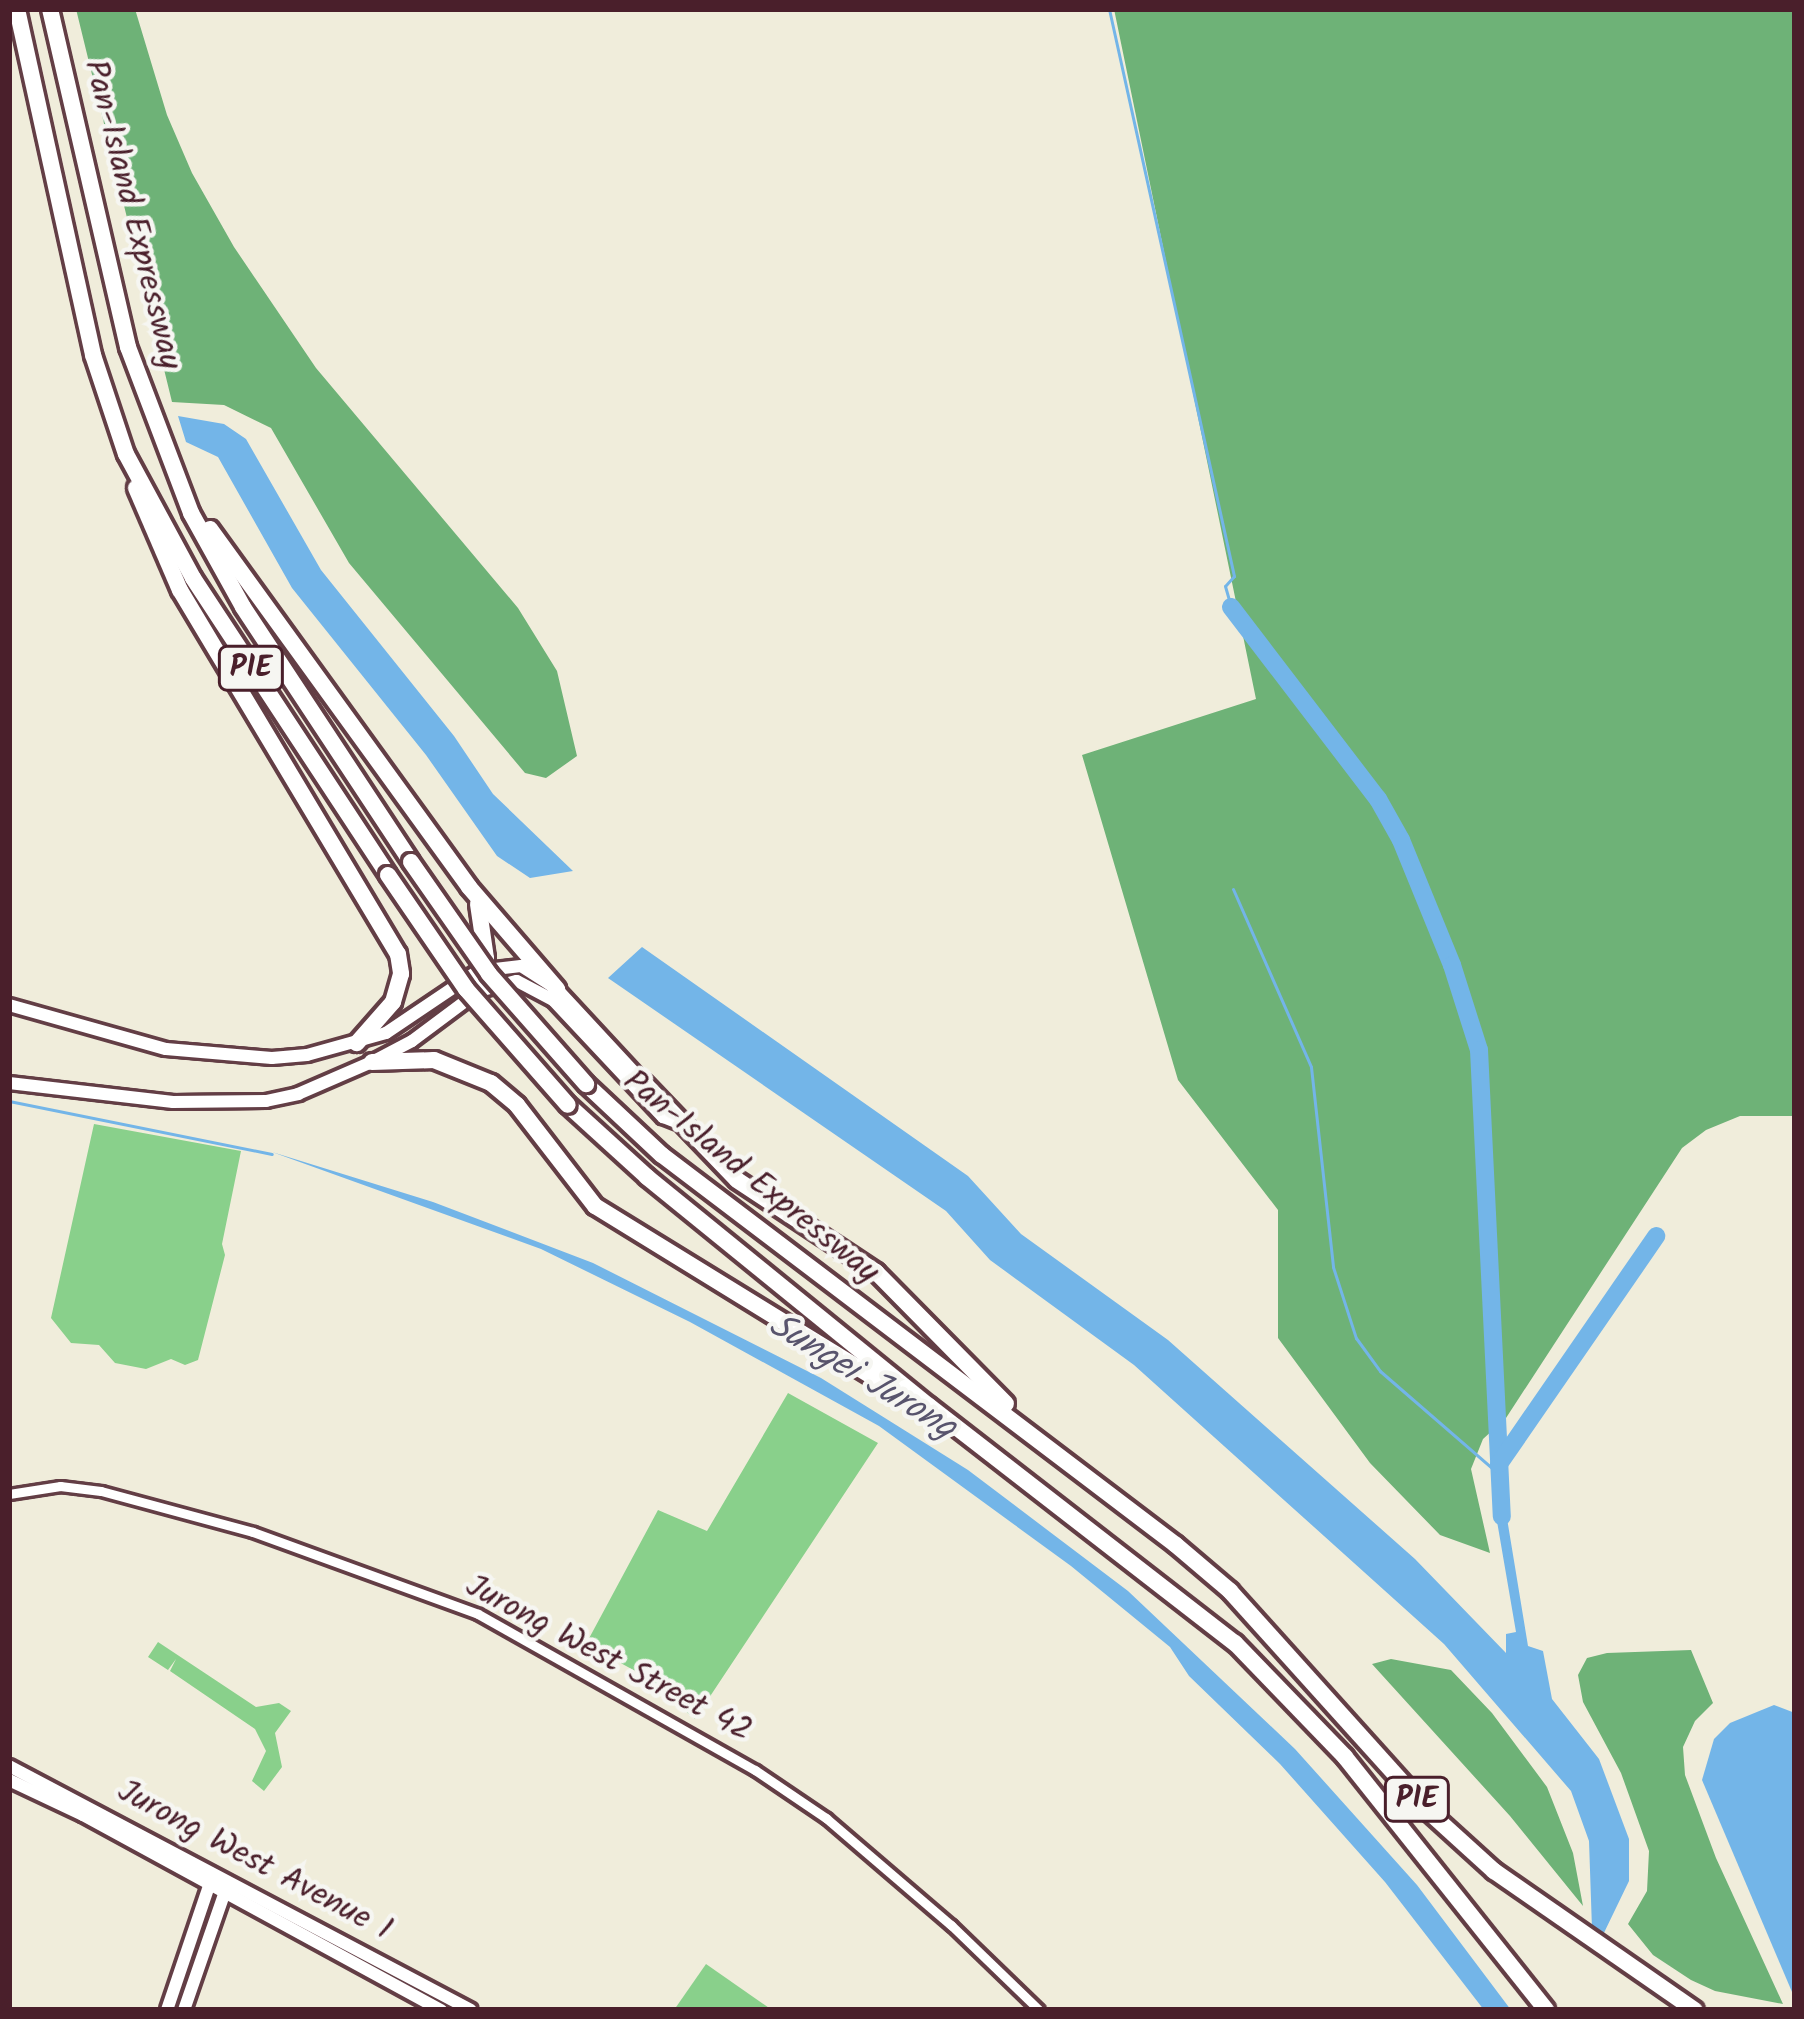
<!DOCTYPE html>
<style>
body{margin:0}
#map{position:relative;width:1804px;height:2019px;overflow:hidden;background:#f0eddb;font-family:Kalam,sans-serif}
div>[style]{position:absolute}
.green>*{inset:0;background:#89d08b}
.forest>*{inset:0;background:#6eb277}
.water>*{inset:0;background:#73b5e8}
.stream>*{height:3px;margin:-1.5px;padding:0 1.5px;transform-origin:1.5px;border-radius:1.5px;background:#73b5e8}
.river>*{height:18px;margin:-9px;padding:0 9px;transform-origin:9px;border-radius:9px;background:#73b5e8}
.roads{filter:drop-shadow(3px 0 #633e45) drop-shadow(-3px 0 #633e45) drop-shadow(0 3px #633e45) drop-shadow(0 -3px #633e45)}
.street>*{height:9px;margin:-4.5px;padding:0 4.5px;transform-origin:4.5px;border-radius:4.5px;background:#fff}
.secondary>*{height:12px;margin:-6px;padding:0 6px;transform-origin:6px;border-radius:6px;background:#fff}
.highway>*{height:16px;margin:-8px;padding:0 8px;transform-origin:8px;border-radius:8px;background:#fff}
.bridges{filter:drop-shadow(3px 0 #633e45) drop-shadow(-3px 0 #633e45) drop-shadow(0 3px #633e45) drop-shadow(0 -3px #633e45)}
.highway-bridge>*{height:16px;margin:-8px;padding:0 8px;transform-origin:8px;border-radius:8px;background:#fff}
span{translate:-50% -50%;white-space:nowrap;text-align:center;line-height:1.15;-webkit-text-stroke:9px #f6f6f2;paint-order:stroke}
.shield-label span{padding:3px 9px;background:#f6f6f2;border:3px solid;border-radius:9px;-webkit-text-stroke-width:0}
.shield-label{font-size:30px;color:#4a1f2b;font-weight:700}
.street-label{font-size:33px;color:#4a1f2b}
.water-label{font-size:36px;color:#58546d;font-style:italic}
.frame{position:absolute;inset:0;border:12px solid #4a1f2b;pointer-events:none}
</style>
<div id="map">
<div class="green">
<div style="clip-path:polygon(94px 1124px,241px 1151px,222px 1244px,225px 1255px,198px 1360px,185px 1365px,171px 1359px,146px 1369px,115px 1363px,99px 1345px,71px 1343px,51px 1318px)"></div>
<div style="clip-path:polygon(788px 1393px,878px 1443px,695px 1719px,637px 1672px,586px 1644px,658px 1510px,707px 1531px)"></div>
<div style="clip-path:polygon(158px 1642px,256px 1707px,279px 1703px,291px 1711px,275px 1733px,282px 1767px,264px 1791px,252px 1781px,266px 1751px,255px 1729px,170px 1671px,176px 1659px,168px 1670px,148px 1657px)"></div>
<div style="clip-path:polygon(706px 1964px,772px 2010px,674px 2010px)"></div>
</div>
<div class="forest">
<div style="clip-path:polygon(76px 9px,135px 9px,167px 115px,192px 173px,234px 247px,316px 368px,518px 608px,557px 671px,577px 756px,546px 778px,525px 773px,349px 563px,271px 428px,224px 405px,172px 402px)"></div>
<div style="clip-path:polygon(1114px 9px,1795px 9px,1795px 1116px,1740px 1116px,1706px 1130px,1682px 1148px,1506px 1418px,1483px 1439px,1471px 1469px,1490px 1553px,1440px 1535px,1370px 1463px,1278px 1338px,1278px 1210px,1178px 1080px,1082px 755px,1256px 699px)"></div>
<div style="clip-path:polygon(1691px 1650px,1713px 1703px,1695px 1721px,1683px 1747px,1685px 1775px,1716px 1858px,1783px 2004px,1715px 1991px,1691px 1980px,1653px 1955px,1628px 1924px,1647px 1891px,1649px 1851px,1621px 1773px,1583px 1702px,1578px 1675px,1587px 1658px,1607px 1653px)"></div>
<div style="clip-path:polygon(1391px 1659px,1451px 1670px,1492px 1713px,1547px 1787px,1573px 1853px,1583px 1906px,1510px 1816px,1372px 1664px)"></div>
</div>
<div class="water">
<div style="clip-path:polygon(178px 416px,224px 424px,246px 439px,321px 570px,454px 736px,493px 794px,573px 871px,530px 878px,497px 856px,426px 755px,292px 588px,218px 457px,186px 442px)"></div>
<div style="clip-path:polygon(642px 947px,968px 1176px,1021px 1234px,1168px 1340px,1415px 1559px,1506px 1653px,1506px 1634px,1516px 1632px,1493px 1498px,1503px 1494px,1528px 1646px,1543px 1651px,1552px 1699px,1599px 1759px,1629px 1839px,1629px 1881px,1601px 1939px,1592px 1929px,1589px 1841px,1571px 1791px,1444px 1644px,1134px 1365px,990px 1260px,946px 1211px,608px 978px)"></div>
<div style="clip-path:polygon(272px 1152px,433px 1202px,593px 1263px,821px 1378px,968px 1470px,1128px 1591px,1295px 1749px,1417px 1885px,1511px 2010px,1484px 2010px,1385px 1882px,1280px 1764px,1189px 1676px,1170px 1647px,1071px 1566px,879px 1426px,690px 1322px,541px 1249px)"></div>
<div style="clip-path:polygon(1774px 1705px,1795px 1713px,1795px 1999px,1702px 1780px,1714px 1739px,1730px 1723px)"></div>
</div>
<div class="stream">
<div style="left:1109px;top:9px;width:581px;rotate:77.57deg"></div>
<div style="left:1234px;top:576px;width:13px;rotate:132deg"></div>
<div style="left:1225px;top:586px;width:22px;rotate:74deg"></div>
<div style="left:1233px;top:889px;width:194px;rotate:66.3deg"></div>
<div style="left:1311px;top:1067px;width:201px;rotate:83.7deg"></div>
<div style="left:1333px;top:1267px;width:75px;rotate:72.1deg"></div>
<div style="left:1356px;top:1338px;width:41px;rotate:54deg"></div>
<div style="left:1380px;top:1371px;width:157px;rotate:40.9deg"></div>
<div style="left:9px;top:1101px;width:268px;rotate:11.4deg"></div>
</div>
<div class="river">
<div style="left:1231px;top:607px;width:242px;rotate:52.6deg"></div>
<div style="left:1378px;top:799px;width:47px;rotate:60.7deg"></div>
<div style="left:1401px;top:840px;width:135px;rotate:67.8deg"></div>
<div style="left:1452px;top:965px;width:89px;rotate:72.4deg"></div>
<div style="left:1479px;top:1050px;width:467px;rotate:87.2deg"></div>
<div style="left:1499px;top:1464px;width:277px;rotate:-55.4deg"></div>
</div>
<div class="roads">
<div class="street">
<div style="left:9px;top:1494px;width:52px;rotate:-8.9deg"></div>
<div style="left:60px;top:1486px;width:41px;rotate:7deg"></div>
<div style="left:101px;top:1491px;width:157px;rotate:15.1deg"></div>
<div style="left:253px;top:1532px;width:239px;rotate:20deg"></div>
<div style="left:478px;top:1614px;width:318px;rotate:29.4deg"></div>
<div style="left:755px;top:1770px;width:86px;rotate:34.1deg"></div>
<div style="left:826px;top:1818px;width:165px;rotate:40.6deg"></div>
<div style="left:951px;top:1925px;width:122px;rotate:44deg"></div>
</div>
<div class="secondary">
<div style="left:9px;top:1005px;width:163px;rotate:15.7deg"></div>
<div style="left:166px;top:1049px;width:106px;rotate:4.9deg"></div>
<div style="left:272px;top:1058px;width:35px;rotate:-5deg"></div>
<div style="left:307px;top:1055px;width:82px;rotate:-15.6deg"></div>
<div style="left:386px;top:1033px;width:111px;rotate:-34deg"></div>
<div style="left:478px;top:971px;width:43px;rotate:-6.6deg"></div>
<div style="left:521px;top:966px;width:43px;rotate:32.6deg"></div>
<div style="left:557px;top:989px;width:128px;rotate:47.2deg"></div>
<div style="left:9px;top:1083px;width:165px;rotate:6.6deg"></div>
<div style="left:173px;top:1102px;width:93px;rotate:-0.6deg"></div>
<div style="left:266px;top:1101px;width:33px;rotate:-12deg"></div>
<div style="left:298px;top:1094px;width:81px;rotate:-23.4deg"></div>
<div style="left:372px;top:1062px;width:45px;rotate:-27.7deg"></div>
<div style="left:412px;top:1041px;width:84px;rotate:-36.7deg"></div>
<div style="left:479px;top:991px;width:39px;rotate:-15deg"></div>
<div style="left:517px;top:981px;width:41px;rotate:27.8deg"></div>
<div style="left:553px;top:1000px;width:161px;rotate:46.8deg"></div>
<div style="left:663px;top:1117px;width:19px;rotate:21deg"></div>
<div style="left:9px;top:1766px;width:522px;rotate:27.84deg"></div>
<div style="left:9px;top:1780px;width:82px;rotate:25.3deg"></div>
<div style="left:83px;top:1815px;width:408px;rotate:28.6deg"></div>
<div style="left:167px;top:2010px;width:140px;rotate:-71.3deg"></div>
<div style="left:184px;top:2010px;width:131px;rotate:-70.9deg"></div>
</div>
<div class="highway">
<div style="left:17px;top:9px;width:354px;rotate:77.6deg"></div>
<div style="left:93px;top:355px;width:104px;rotate:71.6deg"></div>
<div style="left:126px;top:454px;width:141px;rotate:61.6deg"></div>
<div style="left:193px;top:578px;width:355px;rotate:56.7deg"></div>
<div style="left:50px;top:9px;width:347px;rotate:77deg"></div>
<div style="left:128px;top:347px;width:178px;rotate:69.2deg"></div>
<div style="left:191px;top:513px;width:107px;rotate:61deg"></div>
<div style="left:243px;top:607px;width:305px;rotate:56.6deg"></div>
<div style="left:136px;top:488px;width:111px;rotate:66.7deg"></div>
<div style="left:180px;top:590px;width:424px;rotate:59.1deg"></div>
<div style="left:398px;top:954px;width:20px;rotate:81deg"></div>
<div style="left:401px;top:974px;width:29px;rotate:106deg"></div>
<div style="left:393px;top:1002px;width:55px;rotate:131.3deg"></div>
<div style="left:210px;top:529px;width:442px;rotate:54.1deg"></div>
<div style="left:469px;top:887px;width:135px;rotate:49.2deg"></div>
<div style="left:478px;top:904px;width:55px;rotate:81.6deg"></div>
<div style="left:486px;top:958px;width:34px;rotate:102deg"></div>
<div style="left:372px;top:1062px;width:62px;rotate:-1.8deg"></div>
<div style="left:434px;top:1060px;width:61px;rotate:22deg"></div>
<div style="left:491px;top:1083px;width:34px;rotate:40deg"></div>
<div style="left:517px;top:1105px;width:128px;rotate:52.3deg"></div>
<div style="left:595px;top:1206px;width:361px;rotate:31.6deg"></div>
<div style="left:644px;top:1083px;width:134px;rotate:46.2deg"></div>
<div style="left:737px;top:1180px;width:167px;rotate:33.5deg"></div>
<div style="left:876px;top:1272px;width:185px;rotate:45.4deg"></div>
<div style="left:586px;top:1084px;width:104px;rotate:43.1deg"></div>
<div style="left:662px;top:1155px;width:645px;rotate:37.19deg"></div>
<div style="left:1176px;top:1545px;width:71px;rotate:40.4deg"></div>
<div style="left:1230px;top:1591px;width:297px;rotate:48deg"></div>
<div style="left:1429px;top:1812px;width:88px;rotate:42.2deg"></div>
<div style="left:1494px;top:1871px;width:244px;rotate:34.7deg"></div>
<div style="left:568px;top:1105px;width:107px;rotate:42.3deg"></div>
<div style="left:647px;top:1177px;width:363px;rotate:39.1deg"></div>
<div style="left:929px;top:1406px;width:387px;rotate:37.8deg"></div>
<div style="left:1235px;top:1643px;width:158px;rotate:46deg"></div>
<div style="left:1345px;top:1757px;width:323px;rotate:51.5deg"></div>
</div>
</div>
<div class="bridges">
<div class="highway-bridge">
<div style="left:411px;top:862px;width:136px;rotate:55.1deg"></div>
<div style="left:489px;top:974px;width:147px;rotate:48.6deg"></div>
<div style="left:388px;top:875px;width:138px;rotate:55.6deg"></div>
<div style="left:466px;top:989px;width:154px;rotate:48.7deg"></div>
</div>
</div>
<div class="shield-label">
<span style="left:251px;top:668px">PIE</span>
<span style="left:1417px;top:1799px">PIE</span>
</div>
<div class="street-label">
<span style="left:131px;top:215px;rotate:76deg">Pan-Island Expressway</span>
<span style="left:750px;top:1178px;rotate:39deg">Pan-Island Expressway</span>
<span style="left:608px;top:1660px;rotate:28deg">Jurong West Street 42</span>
<span style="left:254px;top:1862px;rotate:28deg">Jurong West Avenue 1</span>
</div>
<div class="water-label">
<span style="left:862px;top:1377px;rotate:31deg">Sungei Jurong</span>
</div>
<div class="frame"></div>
</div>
